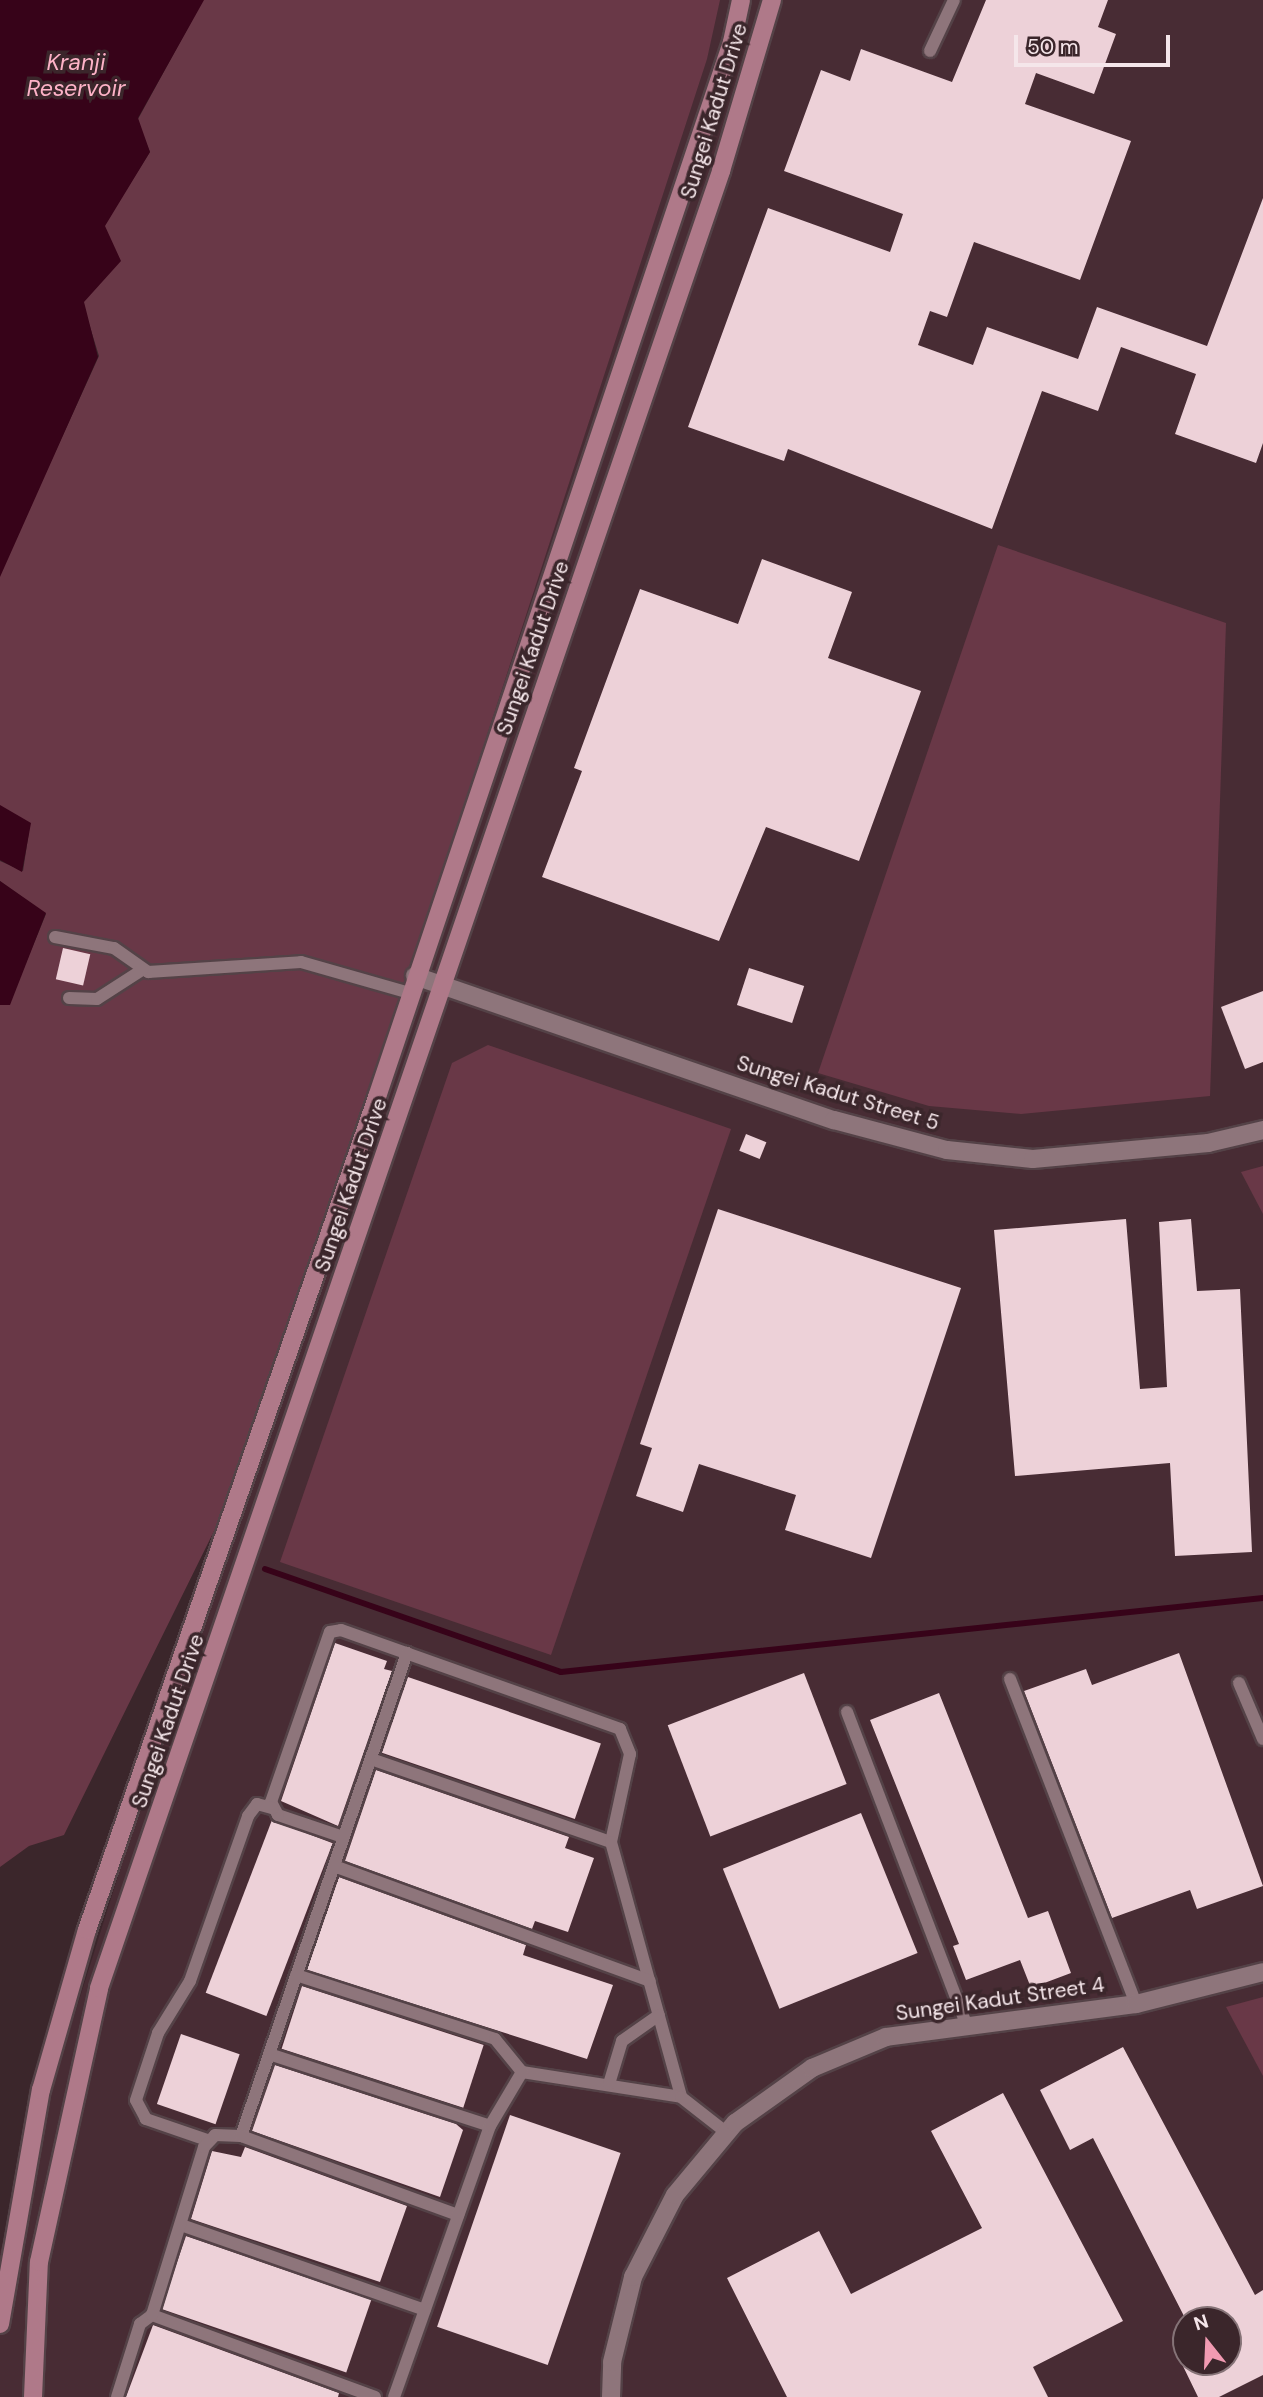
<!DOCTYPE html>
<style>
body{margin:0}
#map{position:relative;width:1263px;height:2397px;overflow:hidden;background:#3b262b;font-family:"DM Sans",sans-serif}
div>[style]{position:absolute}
.built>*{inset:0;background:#482c34}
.green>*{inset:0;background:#693847}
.water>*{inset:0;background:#370319}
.stream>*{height:6px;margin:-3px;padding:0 3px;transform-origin:3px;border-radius:3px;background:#370319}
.building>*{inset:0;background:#edd1d8;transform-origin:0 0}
.roads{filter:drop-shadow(2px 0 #544247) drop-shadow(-2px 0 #544247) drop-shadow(0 2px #544247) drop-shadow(0 -2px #544247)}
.service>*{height:12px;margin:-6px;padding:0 6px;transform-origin:6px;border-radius:6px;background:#8e757b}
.minor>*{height:18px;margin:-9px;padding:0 9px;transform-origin:9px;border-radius:9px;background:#8e757b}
.secondary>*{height:18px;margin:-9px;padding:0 9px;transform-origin:9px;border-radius:9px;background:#af7989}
span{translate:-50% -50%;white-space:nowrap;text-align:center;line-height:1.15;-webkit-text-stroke:7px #3b262b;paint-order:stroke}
.street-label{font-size:21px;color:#f5e6ea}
.water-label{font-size:23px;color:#fdb2c7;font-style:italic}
.north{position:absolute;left:1172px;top:2306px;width:70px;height:70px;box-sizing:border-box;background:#3b262b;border:2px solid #857377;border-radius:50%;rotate:342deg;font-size:19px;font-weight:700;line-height:28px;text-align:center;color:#f5e6ea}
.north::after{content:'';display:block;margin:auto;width:24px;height:32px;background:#f19ab2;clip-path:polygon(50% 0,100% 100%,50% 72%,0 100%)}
.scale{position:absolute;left:1014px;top:35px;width:156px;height:32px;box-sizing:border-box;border:4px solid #f5e6ea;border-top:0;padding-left:9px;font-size:21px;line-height:24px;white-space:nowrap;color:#f5e6ea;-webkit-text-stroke:5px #3b262b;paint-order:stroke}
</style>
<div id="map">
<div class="built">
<div style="clip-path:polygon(evenodd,707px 0,1263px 0,1263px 2397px,0 2397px,0 2252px,707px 0,1186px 2320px,1228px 2320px,1228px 2362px,1186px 2362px,1186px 2320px)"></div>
</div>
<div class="green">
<div style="clip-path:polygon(203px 0,720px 0,707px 59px,255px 1448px,64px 1835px,29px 1846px,0 1867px,0 1004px,9px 1004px,46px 914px,0 881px,0 861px,23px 871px,30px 825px,0 806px,0 573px,99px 356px,82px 301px,103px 227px,150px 152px,137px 121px)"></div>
<div style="clip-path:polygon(998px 545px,1226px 623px,1210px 1096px,1021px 1114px,929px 1106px,818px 1073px)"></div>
<div style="clip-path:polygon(488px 1045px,731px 1129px,551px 1655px,280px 1562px,452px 1063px)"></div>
<div style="clip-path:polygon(1263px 1166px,1263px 1214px,1241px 1172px)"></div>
<div style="clip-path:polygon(1263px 1997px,1263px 2076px,1226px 2007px)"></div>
</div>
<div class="water">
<div style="clip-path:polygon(0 0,204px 0,138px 118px,150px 152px,105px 226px,121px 261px,84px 302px,98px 357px,0 577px)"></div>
<div style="clip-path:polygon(0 805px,31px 823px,22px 872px,0 860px)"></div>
<div style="clip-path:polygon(0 881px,46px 913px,10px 1005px,0 1005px)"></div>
</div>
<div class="stream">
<div style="left:265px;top:1569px;width:313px;rotate:19.2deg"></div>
<div style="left:561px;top:1672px;width:706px;rotate:-6.02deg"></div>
</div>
<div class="building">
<div style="clip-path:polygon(986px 0,1108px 0,1098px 27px,1116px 34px,1094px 94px,1036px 73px,1025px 104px,1131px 141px,1080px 280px,974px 242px,947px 317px,930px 311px,918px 345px,973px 365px,987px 327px,1078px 359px,1097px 307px,1207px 346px,1263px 198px,1263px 443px,1256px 463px,1175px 434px,1196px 374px,1121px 347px,1098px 411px,1042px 391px,992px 529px,788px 449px,784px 461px,688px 427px,768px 208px,890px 252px,903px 214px,784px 171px,821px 70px,850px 81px,861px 49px,952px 82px)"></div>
<div style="clip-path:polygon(762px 559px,852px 592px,828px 658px,921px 691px,859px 861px,766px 827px,719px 941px,542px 877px,582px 771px,574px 768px,640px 589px,738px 624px)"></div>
<div style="left:63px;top:948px;width:28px;height:32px;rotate:13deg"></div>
<div style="left:749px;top:968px;width:58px;height:39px;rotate:18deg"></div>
<div style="clip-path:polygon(1263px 991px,1263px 1062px,1245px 1069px,1221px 1007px)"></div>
<div style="left:746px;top:1134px;width:22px;height:18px;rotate:22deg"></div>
<div style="clip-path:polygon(718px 1209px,961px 1288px,871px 1558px,785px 1530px,796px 1495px,699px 1464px,683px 1512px,636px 1496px,652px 1448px,640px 1444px)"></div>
<div style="clip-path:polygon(1126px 1219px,1140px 1389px,1167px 1387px,1159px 1222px,1191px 1219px,1197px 1291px,1240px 1289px,1252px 1552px,1175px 1556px,1170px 1463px,1015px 1476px,994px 1230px)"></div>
<div style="clip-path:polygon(335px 1643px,387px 1661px,384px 1669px,392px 1671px,338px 1826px,281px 1801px)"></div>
<div style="clip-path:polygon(1179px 1653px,1263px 1886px,1197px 1909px,1190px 1890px,1112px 1918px,1024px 1691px,1086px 1669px,1092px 1685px)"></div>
<div style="left:804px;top:1673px;width:119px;height:146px;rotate:69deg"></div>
<div style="left:408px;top:1677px;width:204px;height:80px;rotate:19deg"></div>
<div style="clip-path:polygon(939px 1693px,1028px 1918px,1048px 1911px,1071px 1973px,1031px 1988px,1020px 1960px,966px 1980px,953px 1946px,959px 1944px,870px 1720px)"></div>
<div style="clip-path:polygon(376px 1770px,569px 1837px,565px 1848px,594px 1858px,568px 1932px,535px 1921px,532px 1929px,345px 1861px)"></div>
<div style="left:861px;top:1813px;width:151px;height:149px;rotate:68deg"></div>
<div style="left:272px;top:1820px;width:65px;height:185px;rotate:21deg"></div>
<div style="clip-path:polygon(339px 1877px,526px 1945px,523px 1955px,613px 1985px,587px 2059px,307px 1970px)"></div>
<div style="left:302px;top:1986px;width:191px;height:66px;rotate:18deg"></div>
<div style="left:181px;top:2034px;width:62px;height:74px;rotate:19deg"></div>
<div style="clip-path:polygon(1123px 2047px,1255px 2295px,1263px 2290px,1263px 2375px,1219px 2397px,1198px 2397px,1181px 2362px,1228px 2362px,1228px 2320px,1186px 2320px,1093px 2138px,1070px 2150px,1040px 2090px)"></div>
<div style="clip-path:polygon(275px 2065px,456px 2124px,463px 2130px,440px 2197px,252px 2131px)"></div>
<div style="clip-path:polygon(1003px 2093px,1123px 2321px,1033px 2367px,1048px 2397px,787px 2397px,727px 2278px,819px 2231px,851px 2294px,982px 2228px,931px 2131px)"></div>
<div style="left:510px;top:2115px;width:117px;height:224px;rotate:19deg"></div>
<div style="clip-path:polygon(245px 2147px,407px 2206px,380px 2282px,191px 2219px,212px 2151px,241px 2157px)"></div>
<div style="left:186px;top:2236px;width:196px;height:77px;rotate:19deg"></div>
<div style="clip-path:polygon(153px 2325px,339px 2393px,338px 2397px,126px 2397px)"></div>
</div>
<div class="roads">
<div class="service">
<div style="left:930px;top:51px;width:56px;rotate:-64.8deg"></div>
<div style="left:55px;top:937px;width:60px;rotate:10.6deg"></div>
<div style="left:114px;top:948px;width:42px;rotate:35.2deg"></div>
<div style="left:148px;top:972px;width:153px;rotate:-3.7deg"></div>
<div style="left:301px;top:962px;width:113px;rotate:15.9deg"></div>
<div style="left:69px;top:998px;width:28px;rotate:2deg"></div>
<div style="left:97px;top:999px;width:54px;rotate:-32.8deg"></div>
<div style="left:1010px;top:1679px;width:349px;rotate:68.8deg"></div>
<div style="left:1239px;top:1683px;width:61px;rotate:66.8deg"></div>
<div style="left:847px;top:1712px;width:334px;rotate:69.1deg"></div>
<div style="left:371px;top:1759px;width:254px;rotate:19.1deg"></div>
<div style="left:343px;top:1837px;width:69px;rotate:-161.3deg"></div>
<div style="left:278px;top:1815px;width:15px;rotate:-118deg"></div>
<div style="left:271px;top:1802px;width:180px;rotate:-70.9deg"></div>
<div style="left:330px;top:1632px;width:11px;rotate:-10deg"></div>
<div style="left:341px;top:1630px;width:296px;rotate:19.5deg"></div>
<div style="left:620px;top:1729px;width:27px;rotate:68deg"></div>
<div style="left:630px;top:1754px;width:90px;rotate:102.2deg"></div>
<div style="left:611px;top:1842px;width:264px;rotate:74.6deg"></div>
<div style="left:334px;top:1866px;width:336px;rotate:20deg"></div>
<div style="left:296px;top:1975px;width:209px;rotate:17.8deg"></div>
<div style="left:495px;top:2039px;width:43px;rotate:50.7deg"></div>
<div style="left:269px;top:2054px;width:232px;rotate:18deg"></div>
<div style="left:522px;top:2072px;width:161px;rotate:8.9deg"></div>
<div style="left:681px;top:2097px;width:58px;rotate:38deg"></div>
<div style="left:609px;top:2084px;width:45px;rotate:-73.2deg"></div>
<div style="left:622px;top:2041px;width:45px;rotate:-35.1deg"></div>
<div style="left:241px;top:2136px;width:511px;rotate:-71.03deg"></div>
<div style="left:207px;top:2140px;width:65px;rotate:-161deg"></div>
<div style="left:146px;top:2119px;width:21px;rotate:-118deg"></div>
<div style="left:136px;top:2100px;width:71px;rotate:-71.8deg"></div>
<div style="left:158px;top:2033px;width:61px;rotate:-58.4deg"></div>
<div style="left:190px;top:1981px;width:175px;rotate:-70.6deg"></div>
<div style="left:248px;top:1816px;width:15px;rotate:-53deg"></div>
<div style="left:257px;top:1804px;width:16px;rotate:15deg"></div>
<div style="left:181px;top:2225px;width:258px;rotate:19.2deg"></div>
<div style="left:117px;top:2397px;width:77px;rotate:-72.5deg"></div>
<div style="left:140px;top:2324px;width:15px;rotate:-37deg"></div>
<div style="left:375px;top:2397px;width:238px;rotate:-159.8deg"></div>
<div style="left:152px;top:2315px;width:176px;rotate:-72.8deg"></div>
<div style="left:204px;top:2147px;width:16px;rotate:-47deg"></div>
<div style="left:215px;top:2135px;width:26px;rotate:2deg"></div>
<div style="left:241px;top:2136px;width:231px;rotate:20deg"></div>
<div style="left:394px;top:2397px;width:288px;rotate:-70.5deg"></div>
<div style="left:490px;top:2126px;width:63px;rotate:-59.3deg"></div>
</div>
<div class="minor">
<div style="left:415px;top:976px;width:443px;rotate:19deg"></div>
<div style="left:834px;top:1120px;width:117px;rotate:14.9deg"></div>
<div style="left:947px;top:1150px;width:86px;rotate:6deg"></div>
<div style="left:1033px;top:1159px;width:176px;rotate:-5.2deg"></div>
<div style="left:1208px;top:1143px;width:57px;rotate:-13.3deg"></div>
<div style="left:611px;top:2397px;width:35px;rotate:-88deg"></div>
<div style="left:612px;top:2362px;width:88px;rotate:-76.1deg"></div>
<div style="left:633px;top:2277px;width:92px;rotate:-62.9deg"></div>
<div style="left:675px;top:2195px;width:94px;rotate:-50.2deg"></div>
<div style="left:735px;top:2123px;width:95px;rotate:-35.5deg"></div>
<div style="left:812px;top:2068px;width:80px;rotate:-22.7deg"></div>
<div style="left:886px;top:2037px;width:252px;rotate:-7.5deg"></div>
<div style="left:1136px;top:2004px;width:131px;rotate:-14.1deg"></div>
</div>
<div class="secondary">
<div style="left:0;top:2324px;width:238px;rotate:-80.1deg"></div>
<div style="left:41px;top:2090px;width:166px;rotate:-74deg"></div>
<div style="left:87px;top:1930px;width:882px;rotate:-70.8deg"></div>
<div style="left:377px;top:1097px;width:1113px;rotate:-71.4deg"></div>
<div style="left:732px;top:42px;width:43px;rotate:-77.9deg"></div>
<div style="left:33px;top:2397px;width:135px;rotate:-87.5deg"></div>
<div style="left:39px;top:2262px;width:280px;rotate:-77.6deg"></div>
<div style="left:99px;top:1988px;width:1921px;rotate:-71.1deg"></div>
<div style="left:721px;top:171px;width:178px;rotate:-73.4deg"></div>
</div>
</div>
<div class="street-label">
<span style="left:714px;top:111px;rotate:-73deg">Sungei Kadut Drive</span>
<span style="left:533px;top:648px;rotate:-71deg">Sungei Kadut Drive</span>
<span style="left:838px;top:1093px;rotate:17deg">Sungei Kadut Street 5</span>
<span style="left:351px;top:1185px;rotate:-71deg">Sungei Kadut Drive</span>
<span style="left:168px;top:1721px;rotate:-71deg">Sungei Kadut Drive</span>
<span style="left:1000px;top:1999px;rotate:-8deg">Sungei Kadut Street 4</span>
</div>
<div class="water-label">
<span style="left:76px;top:75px">Kranji<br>Reservoir</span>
</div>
<div class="north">N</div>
<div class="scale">50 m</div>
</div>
